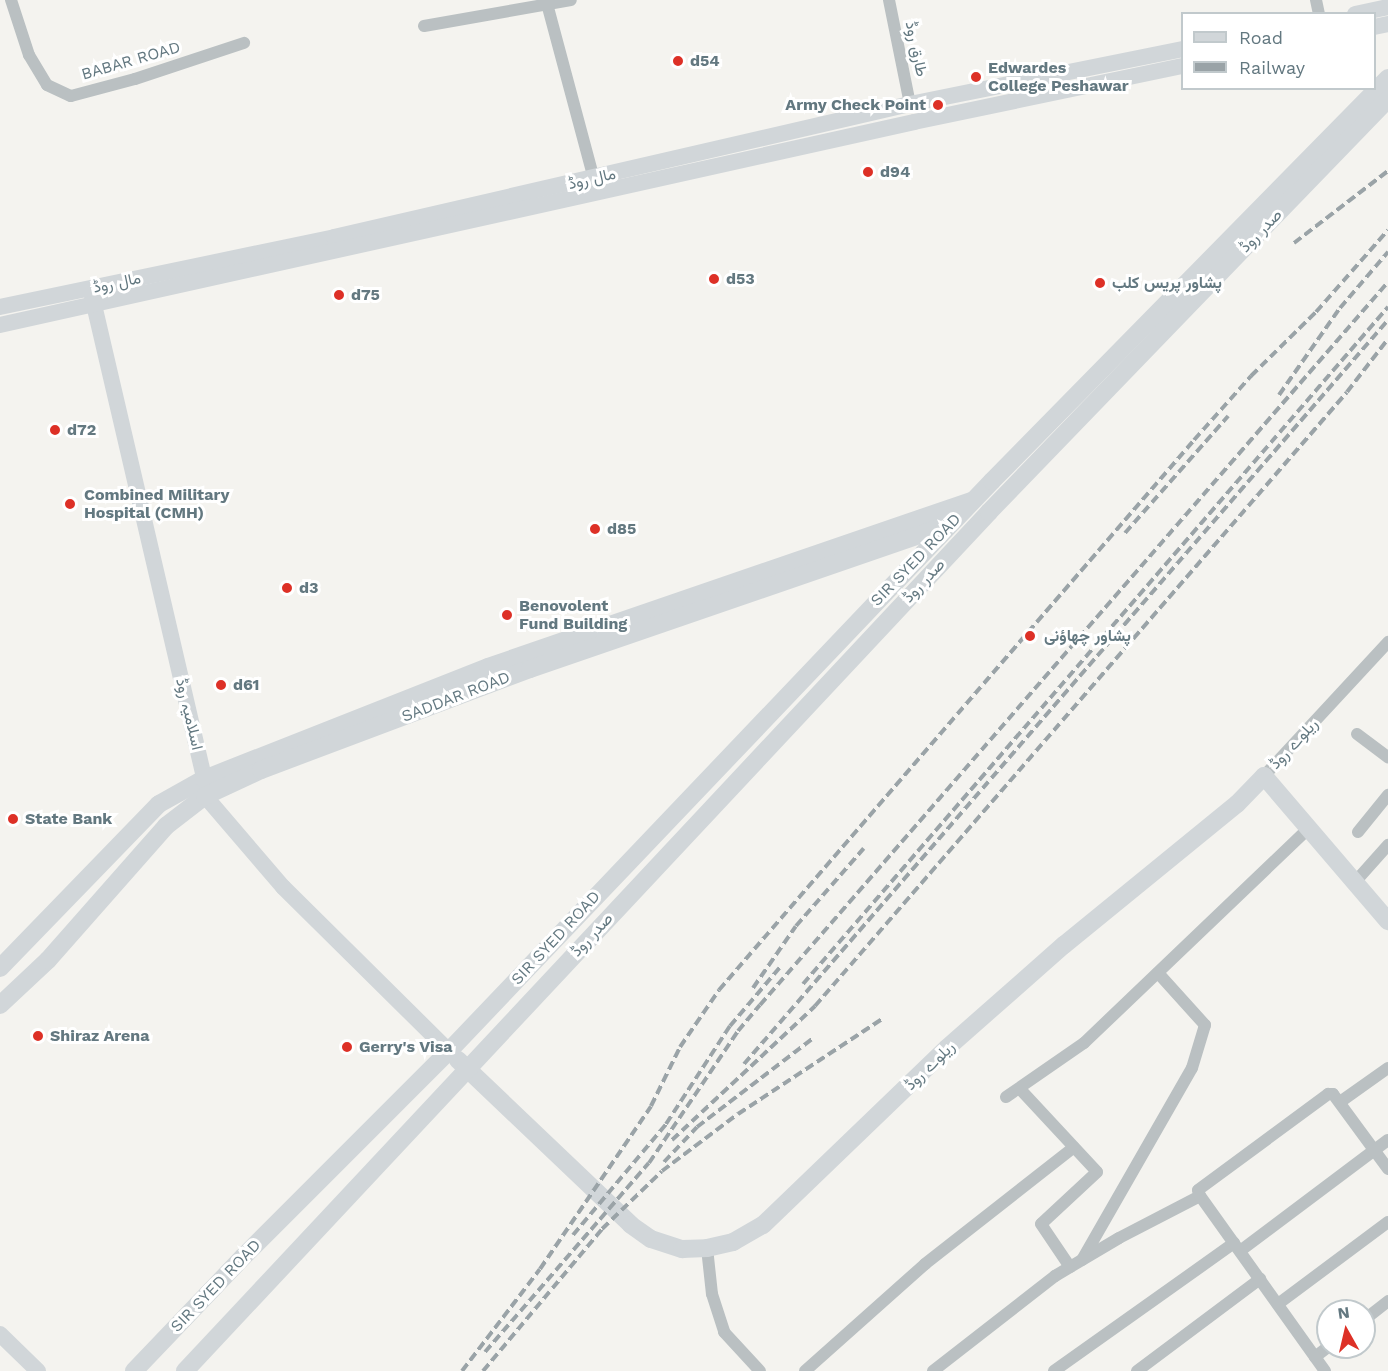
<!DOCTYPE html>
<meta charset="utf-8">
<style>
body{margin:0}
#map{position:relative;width:1388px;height:1371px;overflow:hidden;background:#f4f3ef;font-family:"Work Sans",Vazirmatn,sans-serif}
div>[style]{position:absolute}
.street>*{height:12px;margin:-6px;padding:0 6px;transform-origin:6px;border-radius:6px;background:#bac0c2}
.secondary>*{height:16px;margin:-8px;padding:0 8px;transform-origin:8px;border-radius:8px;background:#d1d6d9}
.primary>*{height:18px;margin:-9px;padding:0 9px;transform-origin:9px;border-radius:9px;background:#d1d6d9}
.rail>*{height:4px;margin-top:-2px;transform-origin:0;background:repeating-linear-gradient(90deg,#9aa3a7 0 9px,transparent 0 13.5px)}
.dots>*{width:16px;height:16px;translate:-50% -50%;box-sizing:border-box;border:3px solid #fff;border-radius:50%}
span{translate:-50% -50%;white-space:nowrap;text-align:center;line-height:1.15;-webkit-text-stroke:6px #fff;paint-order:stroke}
.street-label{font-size:16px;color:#637880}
.poi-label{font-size:16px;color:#637880;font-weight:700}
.left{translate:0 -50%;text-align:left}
.right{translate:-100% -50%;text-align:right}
.legend{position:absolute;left:1181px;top:12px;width:195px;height:78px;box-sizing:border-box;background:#fff;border:2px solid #c1c9cc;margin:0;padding:8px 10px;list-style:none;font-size:18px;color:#637880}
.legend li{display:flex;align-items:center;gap:12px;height:30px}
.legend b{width:30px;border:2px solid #c1c9cc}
.north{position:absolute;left:1316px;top:1299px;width:60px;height:60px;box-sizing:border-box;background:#fff;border:2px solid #c1c9cc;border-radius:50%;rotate:352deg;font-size:16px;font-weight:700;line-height:24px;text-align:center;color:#637880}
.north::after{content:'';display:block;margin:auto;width:21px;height:27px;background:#dd3026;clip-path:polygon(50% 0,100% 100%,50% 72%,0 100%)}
</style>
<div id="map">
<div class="street">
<div style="left:11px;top:0;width:58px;rotate:71.9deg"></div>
<div style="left:29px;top:55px;width:35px;rotate:59deg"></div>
<div style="left:47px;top:85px;width:26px;rotate:25deg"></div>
<div style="left:71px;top:96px;width:66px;rotate:-14.9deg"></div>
<div style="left:135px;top:79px;width:115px;rotate:-18.3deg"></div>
<div style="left:546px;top:0;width:185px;rotate:75deg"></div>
<div style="left:889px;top:0;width:106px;rotate:78.6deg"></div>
<div style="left:1316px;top:0;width:14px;rotate:78deg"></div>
<div style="left:424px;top:26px;width:149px;rotate:-10deg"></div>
<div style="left:1357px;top:734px;width:39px;rotate:37deg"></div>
<div style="left:1264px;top:776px;width:183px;rotate:-47.2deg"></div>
<div style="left:1358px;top:832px;width:48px;rotate:-51deg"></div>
<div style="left:1355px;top:882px;width:50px;rotate:-48.3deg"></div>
<div style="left:1020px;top:1089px;width:113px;rotate:47.1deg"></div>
<div style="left:1097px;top:1172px;width:76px;rotate:137.1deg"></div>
<div style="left:1041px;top:1224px;width:52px;rotate:56deg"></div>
<div style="left:1006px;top:1097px;width:95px;rotate:-34.7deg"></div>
<div style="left:1084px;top:1043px;width:311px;rotate:-43.7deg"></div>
<div style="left:1340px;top:1102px;width:59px;rotate:-35.3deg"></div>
<div style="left:707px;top:1248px;width:46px;rotate:83.8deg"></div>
<div style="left:712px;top:1294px;width:40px;rotate:72deg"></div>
<div style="left:724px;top:1332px;width:53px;rotate:47.3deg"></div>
<div style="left:1240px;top:1251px;width:185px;rotate:-36.9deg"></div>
<div style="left:1082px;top:1260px;width:221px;rotate:-60.2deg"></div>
<div style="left:1192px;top:1068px;width:45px;rotate:-73.2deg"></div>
<div style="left:1205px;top:1025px;width:70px;rotate:-132.1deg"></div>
<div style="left:1278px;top:1304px;width:137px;rotate:-36.7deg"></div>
<div style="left:1364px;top:1320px;width:31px;rotate:-38deg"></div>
<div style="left:1315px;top:1357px;width:16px;rotate:-38deg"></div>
<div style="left:805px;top:1371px;width:161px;rotate:-41.7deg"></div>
<div style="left:925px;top:1264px;width:189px;rotate:-38.1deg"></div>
<div style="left:933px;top:1371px;width:155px;rotate:-37.9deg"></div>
<div style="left:1055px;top:1276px;width:74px;rotate:-30.7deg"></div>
<div style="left:1119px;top:1238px;width:91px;rotate:-27.4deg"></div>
<div style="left:1054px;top:1371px;width:221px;rotate:-35.4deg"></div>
<div style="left:1137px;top:1371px;width:154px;rotate:-36.8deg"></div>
<div style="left:1325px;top:1371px;width:215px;rotate:-125.5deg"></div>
<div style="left:1200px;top:1196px;width:6px;rotate:-108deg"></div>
<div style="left:1198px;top:1190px;width:162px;rotate:-36.4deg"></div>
<div style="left:1328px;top:1094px;width:5px"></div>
<div style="left:1333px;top:1094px;width:93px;rotate:53.7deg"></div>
</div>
<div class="secondary">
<div style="left:1355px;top:14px;width:34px;rotate:-12deg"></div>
<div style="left:1374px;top:27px;width:14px;rotate:-12deg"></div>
<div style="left:92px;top:296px;width:496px;rotate:76.9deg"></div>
<div style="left:204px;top:779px;width:17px;rotate:87deg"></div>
<div style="left:205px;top:796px;width:120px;rotate:49.4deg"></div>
<div style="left:283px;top:887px;width:233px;rotate:44.7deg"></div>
<div style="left:0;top:307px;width:341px;rotate:-11.8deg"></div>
<div style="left:334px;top:237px;width:591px;rotate:-13deg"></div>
<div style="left:910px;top:104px;width:278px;rotate:-11.4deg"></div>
<div style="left:0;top:325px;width:936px;rotate:-12.52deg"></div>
<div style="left:914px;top:122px;width:274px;rotate:-11.8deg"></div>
<div style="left:0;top:1334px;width:53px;rotate:44.2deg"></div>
</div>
<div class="primary">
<div style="left:0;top:968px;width:228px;rotate:-45.9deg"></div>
<div style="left:159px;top:804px;width:51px;rotate:-29.1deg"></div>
<div style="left:204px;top:779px;width:305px;rotate:-21.5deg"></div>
<div style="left:488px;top:667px;width:511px;rotate:-18.97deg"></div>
<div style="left:0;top:1005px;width:66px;rotate:-43.2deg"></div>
<div style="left:48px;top:960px;width:179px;rotate:-48.6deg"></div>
<div style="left:166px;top:826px;width:49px;rotate:-37.6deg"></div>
<div style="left:205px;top:796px;width:62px;rotate:-24.9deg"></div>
<div style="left:261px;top:770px;width:287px;rotate:-20.6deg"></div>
<div style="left:530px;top:669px;width:444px;rotate:-19deg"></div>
<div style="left:458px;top:1060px;width:239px;rotate:43.6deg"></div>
<div style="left:631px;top:1225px;width:24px;rotate:35deg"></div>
<div style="left:651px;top:1239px;width:33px;rotate:18deg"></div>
<div style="left:682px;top:1249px;width:25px;rotate:-2deg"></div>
<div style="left:707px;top:1248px;width:27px;rotate:-13deg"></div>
<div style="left:733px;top:1242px;width:34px;rotate:-30deg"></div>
<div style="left:763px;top:1225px;width:255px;rotate:-43.9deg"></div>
<div style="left:947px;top:1048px;width:156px;rotate:-41.4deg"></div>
<div style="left:1064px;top:945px;width:223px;rotate:-39.2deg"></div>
<div style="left:1237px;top:804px;width:39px;rotate:-46deg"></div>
<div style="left:1264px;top:776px;width:191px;rotate:49.5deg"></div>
<div style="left:134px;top:1371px;width:158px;rotate:-46.3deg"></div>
<div style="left:243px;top:1257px;width:291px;rotate:-45deg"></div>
<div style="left:449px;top:1051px;width:787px;rotate:-46.39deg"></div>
<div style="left:992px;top:481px;width:565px;rotate:-45.5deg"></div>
<div style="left:185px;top:1371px;width:1177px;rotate:-46.89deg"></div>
<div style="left:989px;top:512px;width:574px;rotate:-45.99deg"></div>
</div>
<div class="rail">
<div style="left:1294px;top:243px;width:118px;rotate:-37.5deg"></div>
<div style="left:1279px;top:395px;width:106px;rotate:-55deg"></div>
<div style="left:1340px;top:308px;width:74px;rotate:-49.4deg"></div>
<div style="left:1125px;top:533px;width:156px;rotate:-48.6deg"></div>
<div style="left:803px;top:984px;width:895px;rotate:-49.17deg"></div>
<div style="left:753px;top:988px;width:75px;rotate:-55.3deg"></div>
<div style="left:796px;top:926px;width:103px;rotate:-48.9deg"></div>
<div style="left:744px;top:1064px;width:984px;rotate:-49.12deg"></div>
<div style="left:672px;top:1140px;width:196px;rotate:-43.1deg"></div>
<div style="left:815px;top:1006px;width:812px;rotate:-49.09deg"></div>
<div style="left:1347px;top:392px;width:67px;rotate:-52.3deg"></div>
<div style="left:664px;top:1162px;width:48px;rotate:-46.7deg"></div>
<div style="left:697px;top:1127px;width:145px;rotate:-37.4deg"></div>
<div style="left:573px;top:1235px;width:145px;rotate:-50deg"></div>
<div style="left:666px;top:1124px;width:117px;rotate:-56.9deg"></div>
<div style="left:730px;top:1026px;width:80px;rotate:-49.6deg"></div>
<div style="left:485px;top:1352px;width:250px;rotate:-49.1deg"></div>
<div style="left:649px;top:1163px;width:159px;rotate:-56deg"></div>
<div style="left:738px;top:1031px;width:34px;rotate:-50deg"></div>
<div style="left:760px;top:1005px;width:958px;rotate:-49.02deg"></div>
<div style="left:462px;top:1371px;width:128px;rotate:-52.6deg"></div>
<div style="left:540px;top:1269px;width:197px;rotate:-55.7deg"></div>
<div style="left:651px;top:1106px;width:66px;rotate:-63.8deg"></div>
<div style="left:680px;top:1047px;width:69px;rotate:-55.6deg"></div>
<div style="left:719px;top:990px;width:727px;rotate:-49.18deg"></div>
<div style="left:1194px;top:440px;width:86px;rotate:-48.3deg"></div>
<div style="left:1251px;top:376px;width:91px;rotate:-44.6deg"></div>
<div style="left:1316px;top:312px;width:109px;rotate:-48.7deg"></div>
<div style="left:483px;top:1371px;width:185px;rotate:-50deg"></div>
<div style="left:602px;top:1229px;width:83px;rotate:-44deg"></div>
<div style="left:662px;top:1171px;width:95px;rotate:-36.9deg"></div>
<div style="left:738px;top:1114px;width:173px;rotate:-33.4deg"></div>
</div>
<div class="dots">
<div style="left:678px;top:61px;background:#dd3026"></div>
<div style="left:976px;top:77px;background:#dd3026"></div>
<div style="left:938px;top:105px;background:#dd3026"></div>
<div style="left:868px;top:172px;background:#dd3026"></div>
<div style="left:714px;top:279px;background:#dd3026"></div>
<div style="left:1100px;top:283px;background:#dd3026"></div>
<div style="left:339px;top:295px;background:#dd3026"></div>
<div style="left:55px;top:430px;background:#dd3026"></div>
<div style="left:70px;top:504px;background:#dd3026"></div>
<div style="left:595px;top:529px;background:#dd3026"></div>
<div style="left:287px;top:588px;background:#dd3026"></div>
<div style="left:507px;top:615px;background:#dd3026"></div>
<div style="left:1030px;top:636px;background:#dd3026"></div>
<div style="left:221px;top:685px;background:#dd3026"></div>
<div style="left:13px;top:819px;background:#dd3026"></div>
<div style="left:38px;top:1036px;background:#dd3026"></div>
<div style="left:347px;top:1047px;background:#dd3026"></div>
</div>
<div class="street-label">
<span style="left:916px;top:49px;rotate:78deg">طارق روڈ</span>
<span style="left:131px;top:61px;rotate:-16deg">BABAR ROAD</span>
<span style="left:592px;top:179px;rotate:-13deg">مال روڈ</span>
<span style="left:1261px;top:231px;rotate:-46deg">صدر روڈ</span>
<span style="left:117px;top:283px;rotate:-12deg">مال روڈ</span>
<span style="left:916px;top:560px;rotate:-46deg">SIR SYED ROAD</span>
<span style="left:924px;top:581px;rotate:-47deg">صدر روڈ</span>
<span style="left:456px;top:697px;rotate:-21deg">SADDAR ROAD</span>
<span style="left:189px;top:714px;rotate:77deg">اسلامیہ روڈ</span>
<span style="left:1294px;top:744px;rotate:-47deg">ریلوے روڈ</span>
<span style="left:592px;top:935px;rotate:-47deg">صدر روڈ</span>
<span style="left:556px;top:938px;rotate:-47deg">SIR SYED ROAD</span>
<span style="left:930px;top:1066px;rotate:-44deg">ریلوے روڈ</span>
<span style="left:216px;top:1286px;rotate:-46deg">SIR SYED ROAD</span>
</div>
<div class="poi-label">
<span class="left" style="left:690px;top:61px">d54</span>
<span class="left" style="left:988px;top:77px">Edwardes<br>College Peshawar</span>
<span class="right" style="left:926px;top:105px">Army Check Point</span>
<span class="left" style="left:880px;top:172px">d94</span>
<span class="left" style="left:726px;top:279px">d53</span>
<span class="left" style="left:1112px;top:283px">پشاور پریس کلب</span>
<span class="left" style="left:351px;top:295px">d75</span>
<span class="left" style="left:67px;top:430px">d72</span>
<span class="left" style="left:84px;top:504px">Combined Military<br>Hospital (CMH)</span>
<span class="left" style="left:607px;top:529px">d85</span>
<span class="left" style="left:299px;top:588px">d3</span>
<span class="left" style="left:519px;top:615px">Benovolent<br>Fund Building</span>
<span class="left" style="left:1044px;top:636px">پشاور چھاؤنی</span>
<span class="left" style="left:233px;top:685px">d61</span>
<span class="left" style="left:25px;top:819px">State Bank</span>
<span class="left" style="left:50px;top:1036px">Shiraz Arena</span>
<span class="left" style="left:359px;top:1047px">Gerry's Visa</span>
</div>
<ul class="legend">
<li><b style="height:8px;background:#d1d6d9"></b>Road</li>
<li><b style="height:8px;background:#9aa3a7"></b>Railway</li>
</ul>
<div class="north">N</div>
</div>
